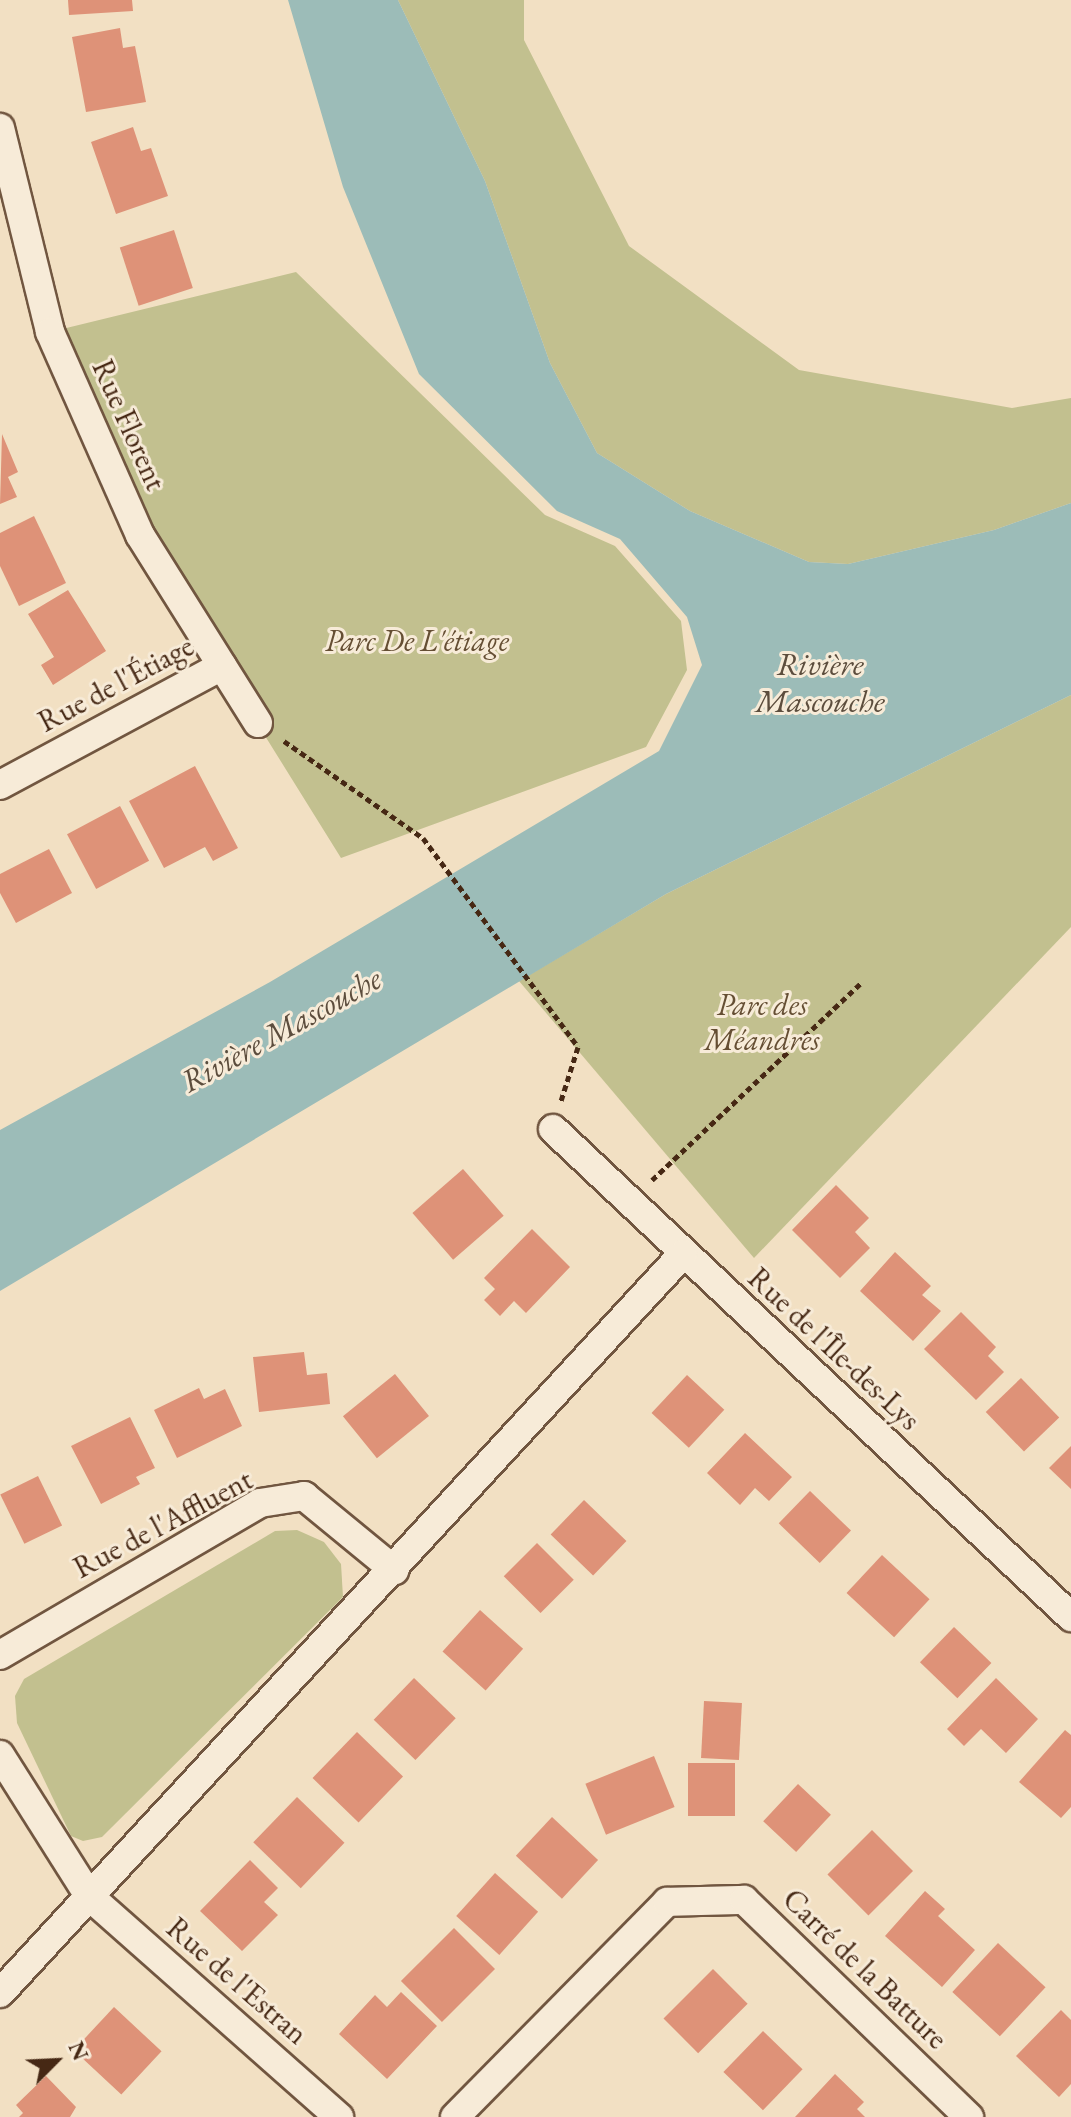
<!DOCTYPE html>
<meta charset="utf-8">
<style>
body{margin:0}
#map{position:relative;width:1071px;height:2117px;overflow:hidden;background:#f2e0c3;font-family:"EB Garamond",serif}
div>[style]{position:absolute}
.green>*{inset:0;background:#c2c08f}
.water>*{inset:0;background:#9cbcb8}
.building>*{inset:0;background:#de9278;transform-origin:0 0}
.path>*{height:5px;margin-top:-2.5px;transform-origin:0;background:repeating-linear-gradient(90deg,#462814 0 6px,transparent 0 10px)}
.roads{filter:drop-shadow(2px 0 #715640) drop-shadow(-2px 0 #715640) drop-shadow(0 2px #715640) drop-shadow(0 -2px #715640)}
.street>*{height:28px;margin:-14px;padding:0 14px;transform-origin:14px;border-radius:14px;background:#f7ebd8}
span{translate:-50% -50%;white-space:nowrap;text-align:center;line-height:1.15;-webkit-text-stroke:6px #f7ebd8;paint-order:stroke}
.street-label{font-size:30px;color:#462814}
.park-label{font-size:30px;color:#654e33;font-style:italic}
.water-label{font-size:32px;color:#5c4d3d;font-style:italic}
.north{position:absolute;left:16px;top:2021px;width:80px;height:80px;-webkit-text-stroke:6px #f7ebd8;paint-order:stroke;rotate:66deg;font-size:22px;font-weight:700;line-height:32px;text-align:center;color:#462814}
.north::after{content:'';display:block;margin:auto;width:28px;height:36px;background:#462814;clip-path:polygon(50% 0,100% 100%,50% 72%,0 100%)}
</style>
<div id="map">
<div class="green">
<div style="clip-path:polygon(398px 0,524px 0,524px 40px,629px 246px,799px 370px,1012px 408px,1071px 398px,1071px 503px,994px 530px,848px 564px,809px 562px,690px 511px,597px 453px,550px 363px,485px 181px)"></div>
<div style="clip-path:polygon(296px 272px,545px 515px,615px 546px,681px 621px,687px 670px,646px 747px,341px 858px,140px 535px,50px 332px)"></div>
<div style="clip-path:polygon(1071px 695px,1071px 927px,754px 1258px,519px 981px,666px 894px)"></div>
<div style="clip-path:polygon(297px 1530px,324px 1542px,341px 1564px,343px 1597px,102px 1837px,83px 1841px,71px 1836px,17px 1723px,15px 1696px,24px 1679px,275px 1531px)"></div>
</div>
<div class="water">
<div style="clip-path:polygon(288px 0,398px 0,485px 181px,550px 363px,597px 453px,690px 511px,809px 562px,848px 564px,994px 530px,1071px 503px,1071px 695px,666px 894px,0 1291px,0 1130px,270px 982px,659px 751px,702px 665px,687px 617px,620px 539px,557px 511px,419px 374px,343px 187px)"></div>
</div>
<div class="building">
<div style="clip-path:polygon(68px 0,132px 0,133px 11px,69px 15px)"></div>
<div style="clip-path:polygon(120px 28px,123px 48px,135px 46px,146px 102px,86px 112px,72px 37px)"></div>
<div style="clip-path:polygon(133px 127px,141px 151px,151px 148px,168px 196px,116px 214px,91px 142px)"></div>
<div style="left:174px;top:230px;width:61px;height:57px;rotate:72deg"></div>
<div style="clip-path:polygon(2px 434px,18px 472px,8px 477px,17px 497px,0 504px)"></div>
<div style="clip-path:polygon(34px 516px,66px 583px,19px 606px,0 566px,0 533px)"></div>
<div style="clip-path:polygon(68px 590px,106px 651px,53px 685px,41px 665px,54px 657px,28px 614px)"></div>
<div style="clip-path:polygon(195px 766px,238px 848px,213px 861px,205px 847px,164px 868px,129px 801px)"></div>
<div style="left:120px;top:806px;width:62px;height:60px;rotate:62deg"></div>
<div style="clip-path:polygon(49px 849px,72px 893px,16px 923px,0 893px,0 874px)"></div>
<div style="left:463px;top:1169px;width:62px;height:67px;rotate:49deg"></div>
<div style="clip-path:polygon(836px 1185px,869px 1218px,855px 1232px,870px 1248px,840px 1278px,792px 1230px)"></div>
<div style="clip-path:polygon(532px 1229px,570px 1267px,526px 1313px,514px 1301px,500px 1316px,484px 1300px,495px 1289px,484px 1278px)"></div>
<div style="clip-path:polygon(895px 1252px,931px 1286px,922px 1295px,941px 1311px,913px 1341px,860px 1291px)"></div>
<div style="clip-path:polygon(961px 1312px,996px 1347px,988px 1356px,1004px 1372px,976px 1400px,924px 1349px)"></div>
<div style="clip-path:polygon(304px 1352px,307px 1375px,327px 1373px,330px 1404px,259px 1412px,253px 1357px)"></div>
<div style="left:395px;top:1374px;width:54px;height:67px;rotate:51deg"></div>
<div style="left:687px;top:1375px;width:51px;height:52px;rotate:43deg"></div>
<div style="left:1021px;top:1378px;width:55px;height:49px;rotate:46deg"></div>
<div style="clip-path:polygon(199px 1388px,204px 1399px,225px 1389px,242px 1426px,177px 1458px,154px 1410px)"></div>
<div style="clip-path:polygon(130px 1417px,155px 1468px,136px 1477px,140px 1484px,101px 1504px,71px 1446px)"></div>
<div style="clip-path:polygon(745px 1433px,792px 1477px,769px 1501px,755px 1488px,740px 1505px,707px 1473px)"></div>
<div style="clip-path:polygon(1071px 1446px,1071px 1489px,1049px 1468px)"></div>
<div style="left:38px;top:1476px;width:55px;height:42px;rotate:64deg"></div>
<div style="left:810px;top:1491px;width:57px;height:45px;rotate:44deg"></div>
<div style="left:584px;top:1500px;width:59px;height:48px;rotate:44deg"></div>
<div style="left:537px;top:1543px;width:52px;height:47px;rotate:45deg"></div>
<div style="left:882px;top:1555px;width:65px;height:52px;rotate:43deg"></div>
<div style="left:480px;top:1610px;width:58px;height:56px;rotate:42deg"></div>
<div style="left:954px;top:1627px;width:52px;height:49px;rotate:44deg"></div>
<div style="left:414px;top:1678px;width:58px;height:58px;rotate:44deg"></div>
<div style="clip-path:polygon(996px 1678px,1038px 1719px,1006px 1753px,981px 1729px,964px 1746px,947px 1729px)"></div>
<div style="left:704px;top:1701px;width:38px;height:57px;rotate:3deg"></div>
<div style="clip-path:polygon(1065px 1730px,1071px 1735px,1071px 1807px,1061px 1818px,1019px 1782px)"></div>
<div style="left:357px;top:1732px;width:64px;height:64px;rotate:44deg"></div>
<div style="left:654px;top:1756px;width:55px;height:74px;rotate:68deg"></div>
<div style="left:688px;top:1763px;width:47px;height:53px"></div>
<div style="left:798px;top:1784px;width:45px;height:51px;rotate:43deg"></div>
<div style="left:297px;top:1797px;width:66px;height:63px;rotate:44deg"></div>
<div style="left:552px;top:1817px;width:63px;height:53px;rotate:43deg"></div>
<div style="left:872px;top:1830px;width:58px;height:63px;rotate:45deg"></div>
<div style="clip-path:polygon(250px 1860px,278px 1888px,264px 1902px,278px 1915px,242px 1951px,200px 1911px)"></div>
<div style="left:495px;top:1873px;width:58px;height:58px;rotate:42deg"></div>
<div style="clip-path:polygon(925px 1891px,945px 1909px,938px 1916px,975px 1950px,942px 1987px,885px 1936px)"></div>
<div style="left:454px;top:1928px;width:58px;height:75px;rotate:45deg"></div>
<div style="left:998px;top:1943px;width:65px;height:67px;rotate:43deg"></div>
<div style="left:713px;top:1969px;width:49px;height:70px;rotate:45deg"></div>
<div style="clip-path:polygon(401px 1992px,437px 2026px,387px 2079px,339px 2034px,375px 1995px,387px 2007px)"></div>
<div style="left:114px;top:2007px;width:65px;height:59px;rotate:43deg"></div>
<div style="clip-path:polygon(1061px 2010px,1071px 2020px,1071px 2084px,1059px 2097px,1016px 2056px)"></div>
<div style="left:763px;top:2031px;width:55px;height:57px;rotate:44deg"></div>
<div style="clip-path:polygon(835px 2074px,864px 2102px,857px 2109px,865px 2117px,795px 2117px)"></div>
<div style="clip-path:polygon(46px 2076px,76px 2107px,70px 2117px,19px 2117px,23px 2113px,16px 2105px)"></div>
</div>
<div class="path">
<div style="left:284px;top:741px;width:169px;rotate:34.9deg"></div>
<div style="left:423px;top:838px;width:260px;rotate:53.4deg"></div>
<div style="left:578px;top:1047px;width:57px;rotate:107.5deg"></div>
<div style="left:652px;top:1180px;width:289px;rotate:-43.3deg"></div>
</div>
<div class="roads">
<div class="street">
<div style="left:0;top:128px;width:210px;rotate:76.2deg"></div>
<div style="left:50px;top:332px;width:222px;rotate:66.1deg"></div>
<div style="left:140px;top:535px;width:222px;rotate:57.9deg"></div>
<div style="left:0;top:785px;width:252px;rotate:-28.2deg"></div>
<div style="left:553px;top:1129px;width:712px;rotate:43.29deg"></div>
<div style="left:0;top:1655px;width:301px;rotate:-30.3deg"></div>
<div style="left:260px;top:1503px;width:45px;rotate:-9deg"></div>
<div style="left:304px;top:1496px;width:117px;rotate:39.4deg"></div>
<div style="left:0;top:1755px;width:167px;rotate:57.7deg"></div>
<div style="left:89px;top:1896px;width:334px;rotate:41.5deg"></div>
<div style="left:0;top:1993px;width:1006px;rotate:-47.26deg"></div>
<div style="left:455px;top:2117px;width:302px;rotate:-45.4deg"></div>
<div style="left:667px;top:1902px;width:77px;rotate:-1.5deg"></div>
<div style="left:744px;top:1900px;width:313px;rotate:44deg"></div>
</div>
</div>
<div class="street-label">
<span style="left:129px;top:425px;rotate:66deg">Rue Florent</span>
<span style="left:116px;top:684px;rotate:-28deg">Rue de l'Étiage</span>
<span style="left:834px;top:1349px;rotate:43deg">Rue de l'Île-des-Lys</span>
<span style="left:163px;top:1524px;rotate:-28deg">Rue de l'Affluent</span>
<span style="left:865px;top:1969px;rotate:44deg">Carré de la Batture</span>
<span style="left:237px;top:1981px;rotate:41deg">Rue de l'Estran</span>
</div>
<div class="park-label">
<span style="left:417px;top:641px">Parc De L'étiage</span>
<span style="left:762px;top:1022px">Parc des<br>Méandres</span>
</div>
<div class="water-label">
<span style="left:820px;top:683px">Rivière<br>Mascouche</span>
<span style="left:281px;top:1030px;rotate:-29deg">Rivière Mascouche</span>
</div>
<div class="north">N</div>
</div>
